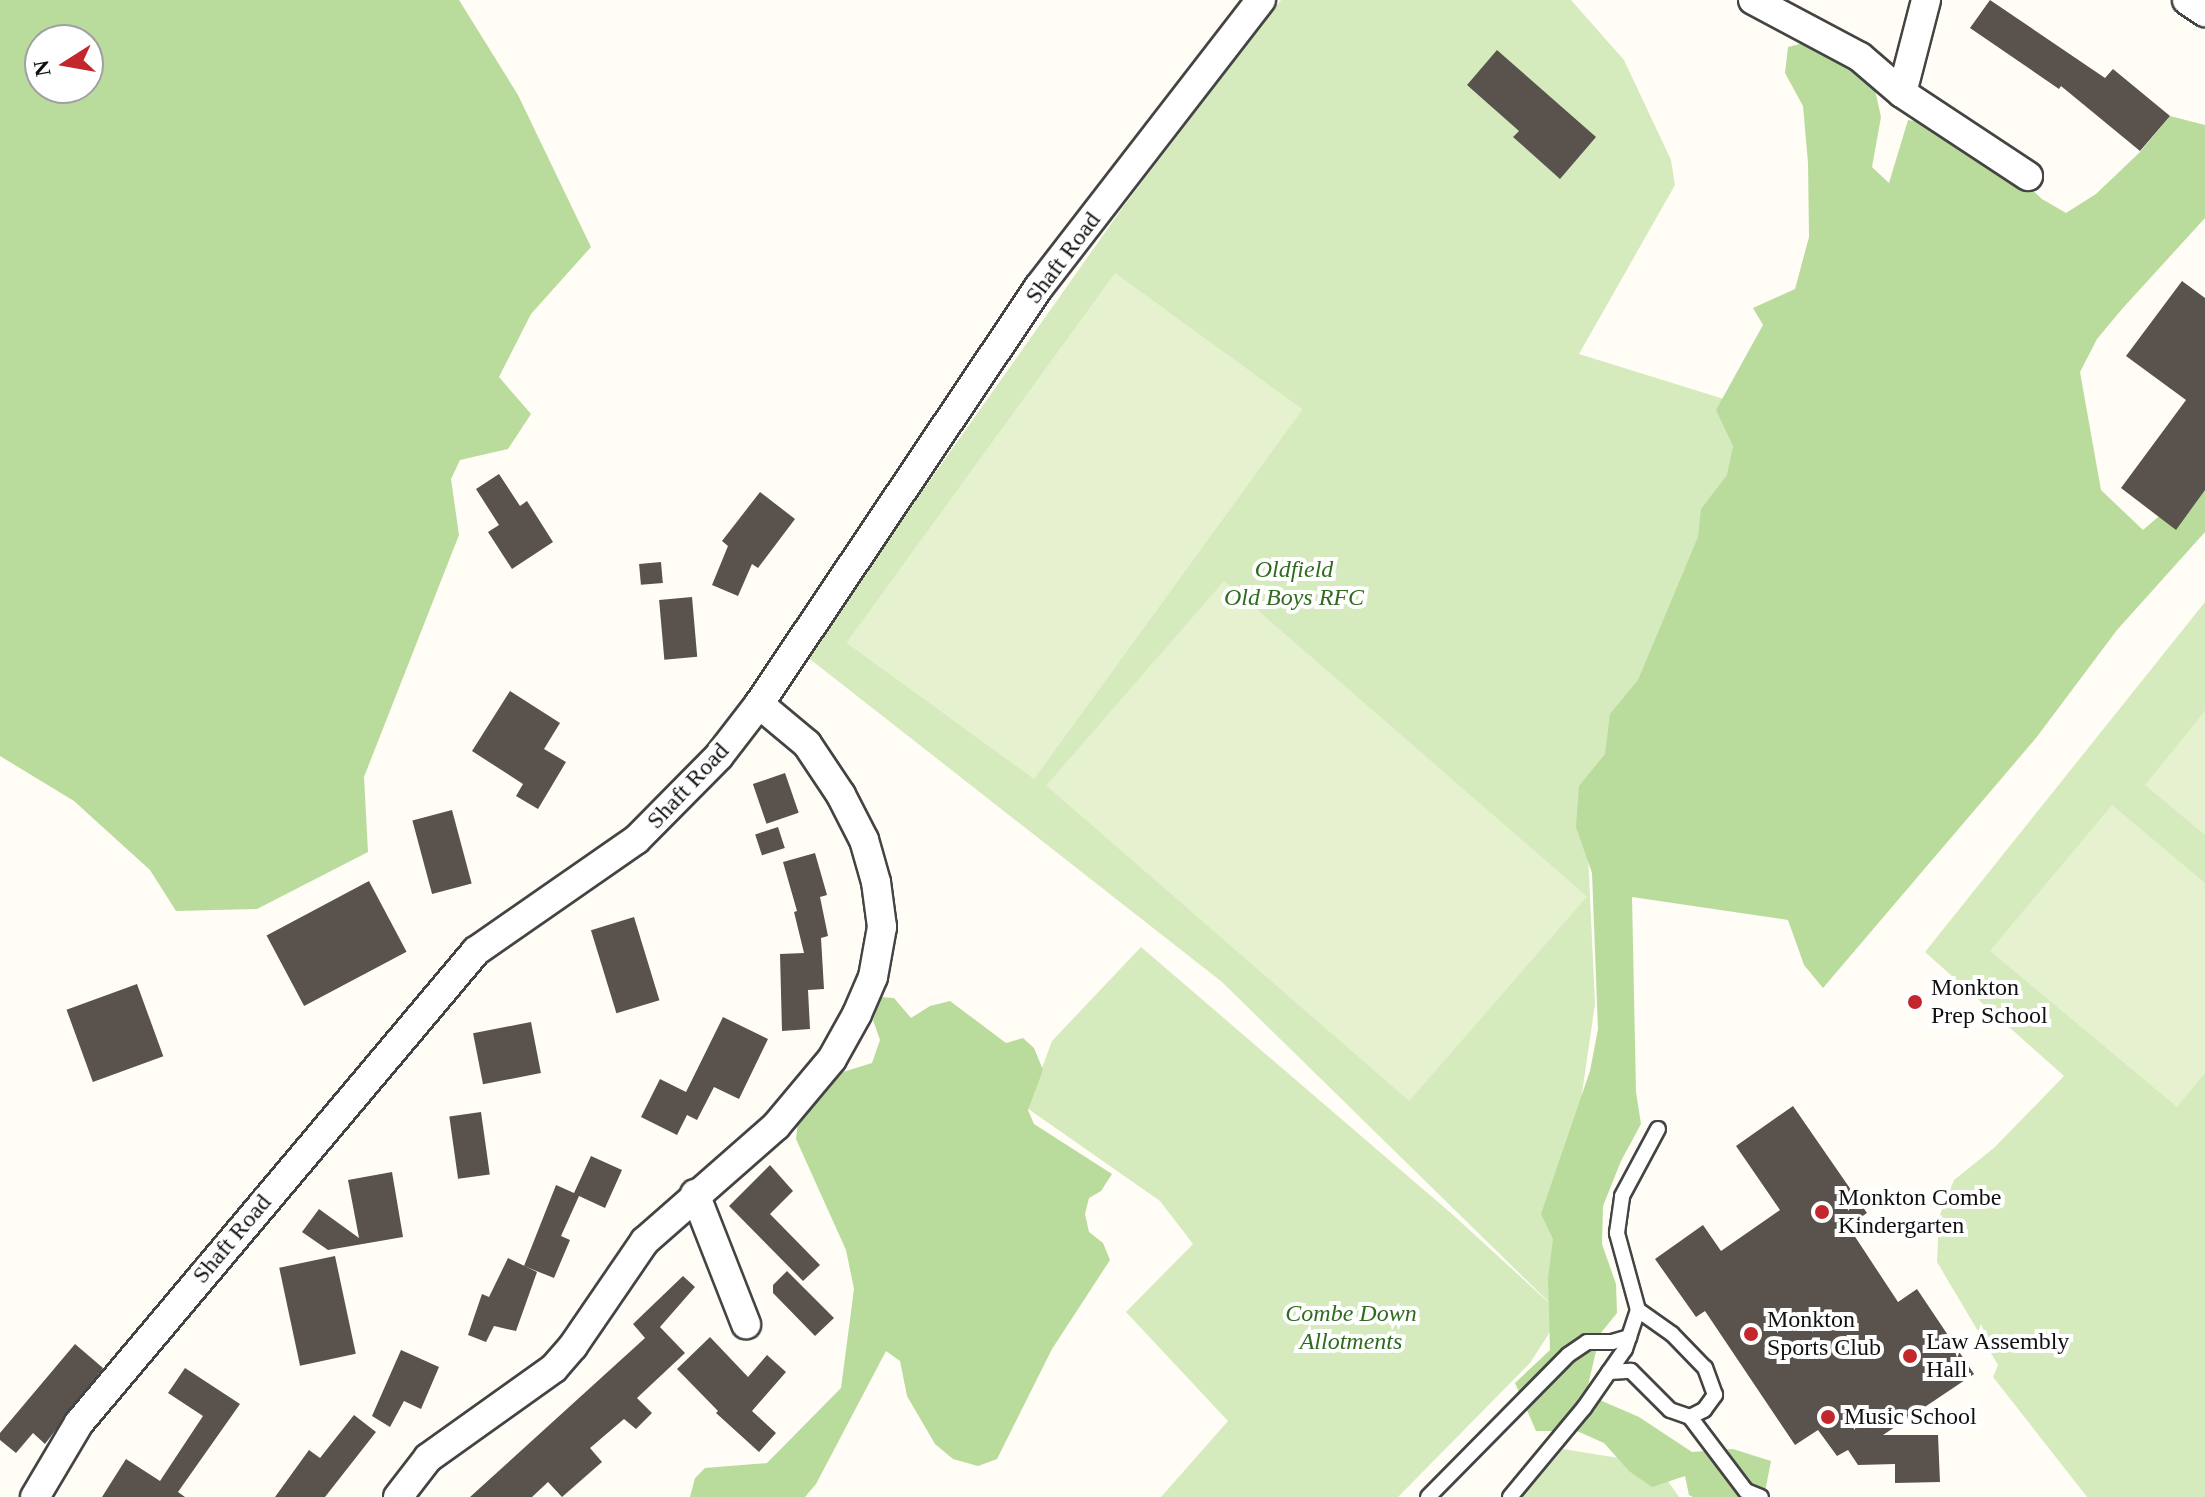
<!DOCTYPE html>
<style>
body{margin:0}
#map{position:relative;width:2205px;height:1497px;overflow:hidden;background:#fffdf5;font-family:"Times New Roman",serif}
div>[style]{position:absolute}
.green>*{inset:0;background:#d5ebbd}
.forest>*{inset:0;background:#b9dc9c}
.pitch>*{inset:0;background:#e6f2cf;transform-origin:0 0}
.building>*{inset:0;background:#5a524d;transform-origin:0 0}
.roads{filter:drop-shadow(2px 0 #444) drop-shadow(-2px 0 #444) drop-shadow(0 2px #444) drop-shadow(0 -2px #444)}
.service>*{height:14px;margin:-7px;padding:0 7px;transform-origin:7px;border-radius:7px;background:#fff}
.minor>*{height:28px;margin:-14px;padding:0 14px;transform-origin:14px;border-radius:14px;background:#fff}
.dots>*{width:22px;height:22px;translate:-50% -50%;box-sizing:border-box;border:4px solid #fff;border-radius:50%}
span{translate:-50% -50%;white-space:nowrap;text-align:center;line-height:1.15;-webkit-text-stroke:8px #fff;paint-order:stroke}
.street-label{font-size:24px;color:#111}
.park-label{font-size:24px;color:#2f6b1f;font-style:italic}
.poi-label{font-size:24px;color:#111}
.left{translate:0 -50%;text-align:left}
.north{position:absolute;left:24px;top:24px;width:80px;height:80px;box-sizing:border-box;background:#fff;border:2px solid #a0a0a0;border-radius:50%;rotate:259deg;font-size:22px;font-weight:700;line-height:32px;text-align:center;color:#111}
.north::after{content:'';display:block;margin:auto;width:28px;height:36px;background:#c4262e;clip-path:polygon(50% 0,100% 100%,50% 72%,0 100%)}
</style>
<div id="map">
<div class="green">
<div style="clip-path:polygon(1281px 0,1571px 0,1624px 60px,1671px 160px,1675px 185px,1579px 354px,1769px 413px,1588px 853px,1595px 1004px,1580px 1107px,1561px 1315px,1530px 1363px,1398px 1497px,1161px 1497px,1228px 1421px,1126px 1312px,1193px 1244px,1160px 1201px,1027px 1108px,1052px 1041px,1141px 947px,1452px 1214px,1559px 1312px,1222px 982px,806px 656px,1123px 207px)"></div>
<div style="clip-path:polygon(2205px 602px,2205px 1497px,2087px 1497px,1993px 1377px,1998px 1365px,1937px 1262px,1939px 1217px,1954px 1180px,1995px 1147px,2064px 1076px,1925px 952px)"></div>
<div style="clip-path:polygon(1563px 1449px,1656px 1464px,1679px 1497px,1522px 1497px)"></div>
</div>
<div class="forest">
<div style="clip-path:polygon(evenodd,0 0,459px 0,518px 95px,591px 247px,531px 314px,499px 377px,531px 414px,508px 449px,460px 460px,451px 479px,459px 535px,364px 777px,368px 852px,257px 909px,176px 911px,150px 870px,74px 801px,0 756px,0 0,88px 40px,88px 88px,40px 88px,40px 40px,88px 40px)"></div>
<div style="clip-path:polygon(1807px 42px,1837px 54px,1873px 81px,1881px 117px,1872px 167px,1889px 183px,1908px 120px,1938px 125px,2004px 164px,2042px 199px,2066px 213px,2096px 194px,2140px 152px,2170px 116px,2205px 125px,2205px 218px,2122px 309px,2097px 339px,2080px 372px,2101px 490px,2143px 530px,2172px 505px,2205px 458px,2205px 532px,2117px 630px,2036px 738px,1823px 988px,1804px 965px,1788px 920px,1632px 897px,1636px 1092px,1641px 1124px,1621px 1161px,1603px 1206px,1602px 1244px,1616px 1284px,1617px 1313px,1600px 1334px,1586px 1394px,1639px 1417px,1692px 1452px,1733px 1449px,1771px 1461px,1764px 1497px,1693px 1497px,1689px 1495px,1685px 1476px,1652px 1487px,1629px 1471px,1604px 1443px,1577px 1431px,1536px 1431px,1515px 1383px,1550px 1350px,1548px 1278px,1553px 1239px,1541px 1214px,1590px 1071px,1598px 1029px,1592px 873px,1576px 827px,1579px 786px,1605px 754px,1610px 714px,1638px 680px,1698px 537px,1701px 509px,1727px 475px,1733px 446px,1716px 410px,1763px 325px,1753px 308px,1795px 289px,1809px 237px,1808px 163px,1803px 106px,1785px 73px,1788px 47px)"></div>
<div style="clip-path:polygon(881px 997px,894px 998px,911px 1018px,930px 1006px,950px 1001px,1006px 1043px,1023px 1038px,1034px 1048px,1043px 1070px,1028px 1110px,1034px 1124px,1112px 1174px,1101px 1191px,1089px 1198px,1085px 1214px,1089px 1232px,1103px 1243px,1110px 1260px,1052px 1349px,997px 1459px,978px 1466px,953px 1459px,935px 1444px,907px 1396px,900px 1361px,886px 1351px,816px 1484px,805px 1497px,690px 1497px,695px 1478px,705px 1468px,767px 1463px,841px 1388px,854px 1289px,846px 1250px,796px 1139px,799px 1114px,827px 1082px,843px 1072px,872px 1063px,880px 1040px,873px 1020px)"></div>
</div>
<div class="pitch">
<div style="left:1115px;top:273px;width:232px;height:457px;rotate:36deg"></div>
<div style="left:1224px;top:581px;width:481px;height:271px;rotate:41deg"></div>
<div style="clip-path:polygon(2205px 711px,2205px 835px,2145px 785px)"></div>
<div style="clip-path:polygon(2112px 805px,2205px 883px,2205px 1073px,2177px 1107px,1990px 951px)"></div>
</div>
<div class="building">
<div style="clip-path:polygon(1990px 0,2105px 78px,2113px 69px,2170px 116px,2140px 151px,2061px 86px,2059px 89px,1970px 28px)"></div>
<div style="clip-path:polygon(1497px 50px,1596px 137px,1560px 179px,1513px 137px,1519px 131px,1467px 85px)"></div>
<div style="clip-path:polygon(2182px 281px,2205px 298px,2205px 490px,2176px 530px,2121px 488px,2186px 400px,2126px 356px)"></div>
<div style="clip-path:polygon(499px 474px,520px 506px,527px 501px,553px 542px,512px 569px,488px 532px,499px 525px,476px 489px)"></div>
<div style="clip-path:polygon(760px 492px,795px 519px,758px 568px,752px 564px,738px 596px,712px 585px,728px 546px,722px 541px)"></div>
<div style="left:661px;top:562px;width:21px;height:22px;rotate:85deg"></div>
<div style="left:692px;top:597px;width:60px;height:33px;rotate:85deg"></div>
<div style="clip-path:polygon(510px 691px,560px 723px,544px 749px,566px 762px,538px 809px,516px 796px,523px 784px,472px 751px)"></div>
<div style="left:785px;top:773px;width:42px;height:34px;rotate:71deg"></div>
<div style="left:452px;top:810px;width:76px;height:41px;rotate:75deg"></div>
<div style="left:778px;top:827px;width:22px;height:24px;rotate:72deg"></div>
<div style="clip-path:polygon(815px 853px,827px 895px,820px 897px,828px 936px,821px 938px,824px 989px,808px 990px,810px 1029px,782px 1031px,780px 954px,804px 953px,794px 912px,797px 911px,783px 862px)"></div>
<div style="left:369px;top:881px;width:80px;height:116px;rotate:62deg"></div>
<div style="left:634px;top:917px;width:87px;height:45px;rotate:73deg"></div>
<div style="left:137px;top:984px;width:77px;height:75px;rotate:70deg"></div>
<div style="clip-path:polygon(723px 1017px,768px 1039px,739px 1099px,714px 1087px,697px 1120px,687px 1115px,677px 1135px,641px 1117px,660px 1079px,686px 1092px)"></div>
<div style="left:531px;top:1022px;width:52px;height:59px;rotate:79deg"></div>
<div style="clip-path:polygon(1793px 1106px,1867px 1213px,1848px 1226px,1898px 1302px,1917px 1289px,1974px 1374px,1883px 1435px,1938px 1435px,1940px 1482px,1895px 1483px,1895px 1464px,1858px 1465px,1848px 1450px,1837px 1456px,1818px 1430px,1795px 1445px,1705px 1311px,1696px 1317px,1655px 1259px,1703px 1225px,1721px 1251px,1780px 1210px,1736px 1146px)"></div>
<div style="left:481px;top:1112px;width:63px;height:32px;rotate:82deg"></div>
<div style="clip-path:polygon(591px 1156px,622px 1170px,605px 1208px,579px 1196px,561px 1236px,570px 1240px,554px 1278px,524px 1266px,556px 1185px,574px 1193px)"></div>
<div style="clip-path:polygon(770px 1165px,793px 1191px,770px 1214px,820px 1265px,803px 1281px,729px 1206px)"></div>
<div style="clip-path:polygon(392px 1172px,403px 1237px,328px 1250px,302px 1232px,319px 1209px,359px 1238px,348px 1180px)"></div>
<div style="left:335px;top:1256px;width:100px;height:57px;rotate:78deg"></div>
<div style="clip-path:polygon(508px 1258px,537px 1272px,516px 1331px,494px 1326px,486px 1342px,468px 1335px,482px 1294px,489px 1297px)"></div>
<div style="clip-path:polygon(787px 1271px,834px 1318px,815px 1336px,773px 1293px,773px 1285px)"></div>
<div style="clip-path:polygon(683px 1276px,695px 1287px,660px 1327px,685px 1353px,637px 1398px,652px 1413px,636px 1429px,624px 1419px,590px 1448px,602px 1462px,562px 1497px,548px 1482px,532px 1497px,470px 1497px,645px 1338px,633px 1324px)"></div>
<div style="clip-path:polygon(710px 1337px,748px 1377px,767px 1355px,786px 1372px,752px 1411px,776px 1433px,759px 1452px,716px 1413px,718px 1411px,677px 1369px)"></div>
<div style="clip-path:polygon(75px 1344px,103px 1368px,45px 1444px,33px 1433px,16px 1453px,0 1440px,0 1433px)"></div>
<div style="clip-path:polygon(401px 1350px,439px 1367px,421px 1409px,404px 1401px,390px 1427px,372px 1416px)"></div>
<div style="clip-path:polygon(185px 1368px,240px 1404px,178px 1492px,185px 1497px,102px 1497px,126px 1459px,160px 1481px,203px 1416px,168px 1393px)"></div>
<div style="clip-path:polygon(354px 1415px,376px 1432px,325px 1497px,275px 1497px,309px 1450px,320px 1458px)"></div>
</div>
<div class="roads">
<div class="service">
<div style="left:1609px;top:1372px;width:22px;rotate:-3deg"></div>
<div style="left:1631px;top:1371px;width:55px;rotate:45deg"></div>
<div style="left:1670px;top:1410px;width:21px;rotate:19deg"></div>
<div style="left:1690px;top:1417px;width:16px;rotate:-27deg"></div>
<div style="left:1704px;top:1410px;width:19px;rotate:-54deg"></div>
<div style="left:1715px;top:1395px;width:29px;rotate:-110deg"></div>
<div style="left:1705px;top:1368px;width:47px;rotate:-134.1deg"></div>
<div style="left:1672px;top:1334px;width:42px;rotate:-144.8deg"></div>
<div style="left:1690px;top:1417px;width:93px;rotate:52.9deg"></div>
<div style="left:1746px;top:1491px;width:16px;rotate:22deg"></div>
<div style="left:1428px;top:1497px;width:199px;rotate:-45.4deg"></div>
<div style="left:1568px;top:1355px;width:23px;rotate:-34deg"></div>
<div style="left:1587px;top:1342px;width:25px"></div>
<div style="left:1612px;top:1342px;width:18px;rotate:-16deg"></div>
<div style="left:1510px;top:1497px;width:116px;rotate:-50.3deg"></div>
<div style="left:1584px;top:1408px;width:72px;rotate:-55.2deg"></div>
<div style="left:1625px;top:1349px;width:41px;rotate:-71.6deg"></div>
<div style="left:1638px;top:1310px;width:80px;rotate:-105.3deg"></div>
<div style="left:1617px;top:1233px;width:37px;rotate:-82deg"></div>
<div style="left:1622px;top:1196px;width:76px;rotate:-61.8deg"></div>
</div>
<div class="minor">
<div style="left:1753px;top:0;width:121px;rotate:28deg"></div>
<div style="left:1860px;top:57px;width:55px;rotate:40.6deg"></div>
<div style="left:1902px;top:93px;width:151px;rotate:33.4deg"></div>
<div style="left:2187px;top:0;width:22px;rotate:34deg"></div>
<div style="left:1902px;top:93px;width:96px;rotate:-75.5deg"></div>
<div style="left:695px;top:1194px;width:140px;rotate:68.6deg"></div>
<div style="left:35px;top:1497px;width:86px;rotate:-59.3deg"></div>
<div style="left:79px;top:1423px;width:617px;rotate:-49.93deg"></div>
<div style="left:476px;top:951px;width:195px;rotate:-34.8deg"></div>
<div style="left:636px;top:840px;width:118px;rotate:-45.3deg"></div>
<div style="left:719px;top:756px;width:66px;rotate:-52.4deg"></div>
<div style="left:759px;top:704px;width:502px;rotate:-56.12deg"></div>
<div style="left:1039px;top:287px;width:363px;rotate:-52.3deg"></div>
<div style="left:398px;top:1497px;width:49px;rotate:-52.4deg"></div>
<div style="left:428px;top:1458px;width:155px;rotate:-35.5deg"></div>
<div style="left:554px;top:1368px;width:29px;rotate:-49deg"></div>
<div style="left:573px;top:1346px;width:127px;rotate:-55.6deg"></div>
<div style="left:645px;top:1241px;width:174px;rotate:-41.3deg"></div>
<div style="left:776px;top:1126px;width:87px;rotate:-50.1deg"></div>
<div style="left:832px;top:1059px;width:51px;rotate:-60.9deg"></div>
<div style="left:857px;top:1014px;width:40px;rotate:-66.6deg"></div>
<div style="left:873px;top:977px;width:51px;rotate:-79.8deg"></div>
<div style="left:882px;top:927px;width:45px;rotate:-97.6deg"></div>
<div style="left:876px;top:882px;width:44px;rotate:-105.9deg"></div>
<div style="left:864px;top:840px;width:51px;rotate:-117.1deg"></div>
<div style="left:841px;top:795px;width:61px;rotate:-123.7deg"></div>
<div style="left:807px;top:744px;width:62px;rotate:-140.2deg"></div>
</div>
</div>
<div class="dots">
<div style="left:1915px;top:1002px;background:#c4262e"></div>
<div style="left:1822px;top:1212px;background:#c4262e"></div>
<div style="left:1751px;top:1334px;background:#c4262e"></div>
<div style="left:1910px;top:1356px;background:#c4262e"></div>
<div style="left:1828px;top:1417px;background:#c4262e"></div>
</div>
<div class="street-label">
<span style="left:1063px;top:258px;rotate:-53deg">Shaft Road</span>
<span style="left:688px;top:786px;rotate:-47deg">Shaft Road</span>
<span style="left:232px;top:1239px;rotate:-50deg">Shaft Road</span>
</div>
<div class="park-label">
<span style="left:1294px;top:584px">Oldfield<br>Old Boys RFC</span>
<span style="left:1351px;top:1328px">Combe Down<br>Allotments</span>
</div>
<div class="poi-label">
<span class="left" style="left:1931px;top:1002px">Monkton<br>Prep School</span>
<span class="left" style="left:1838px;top:1212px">Monkton Combe<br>Kindergarten</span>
<span class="left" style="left:1767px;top:1334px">Monkton<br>Sports Club</span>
<span class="left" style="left:1926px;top:1356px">Law Assembly<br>Hall</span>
<span class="left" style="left:1844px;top:1417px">Music School</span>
</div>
<div class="north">N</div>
</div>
